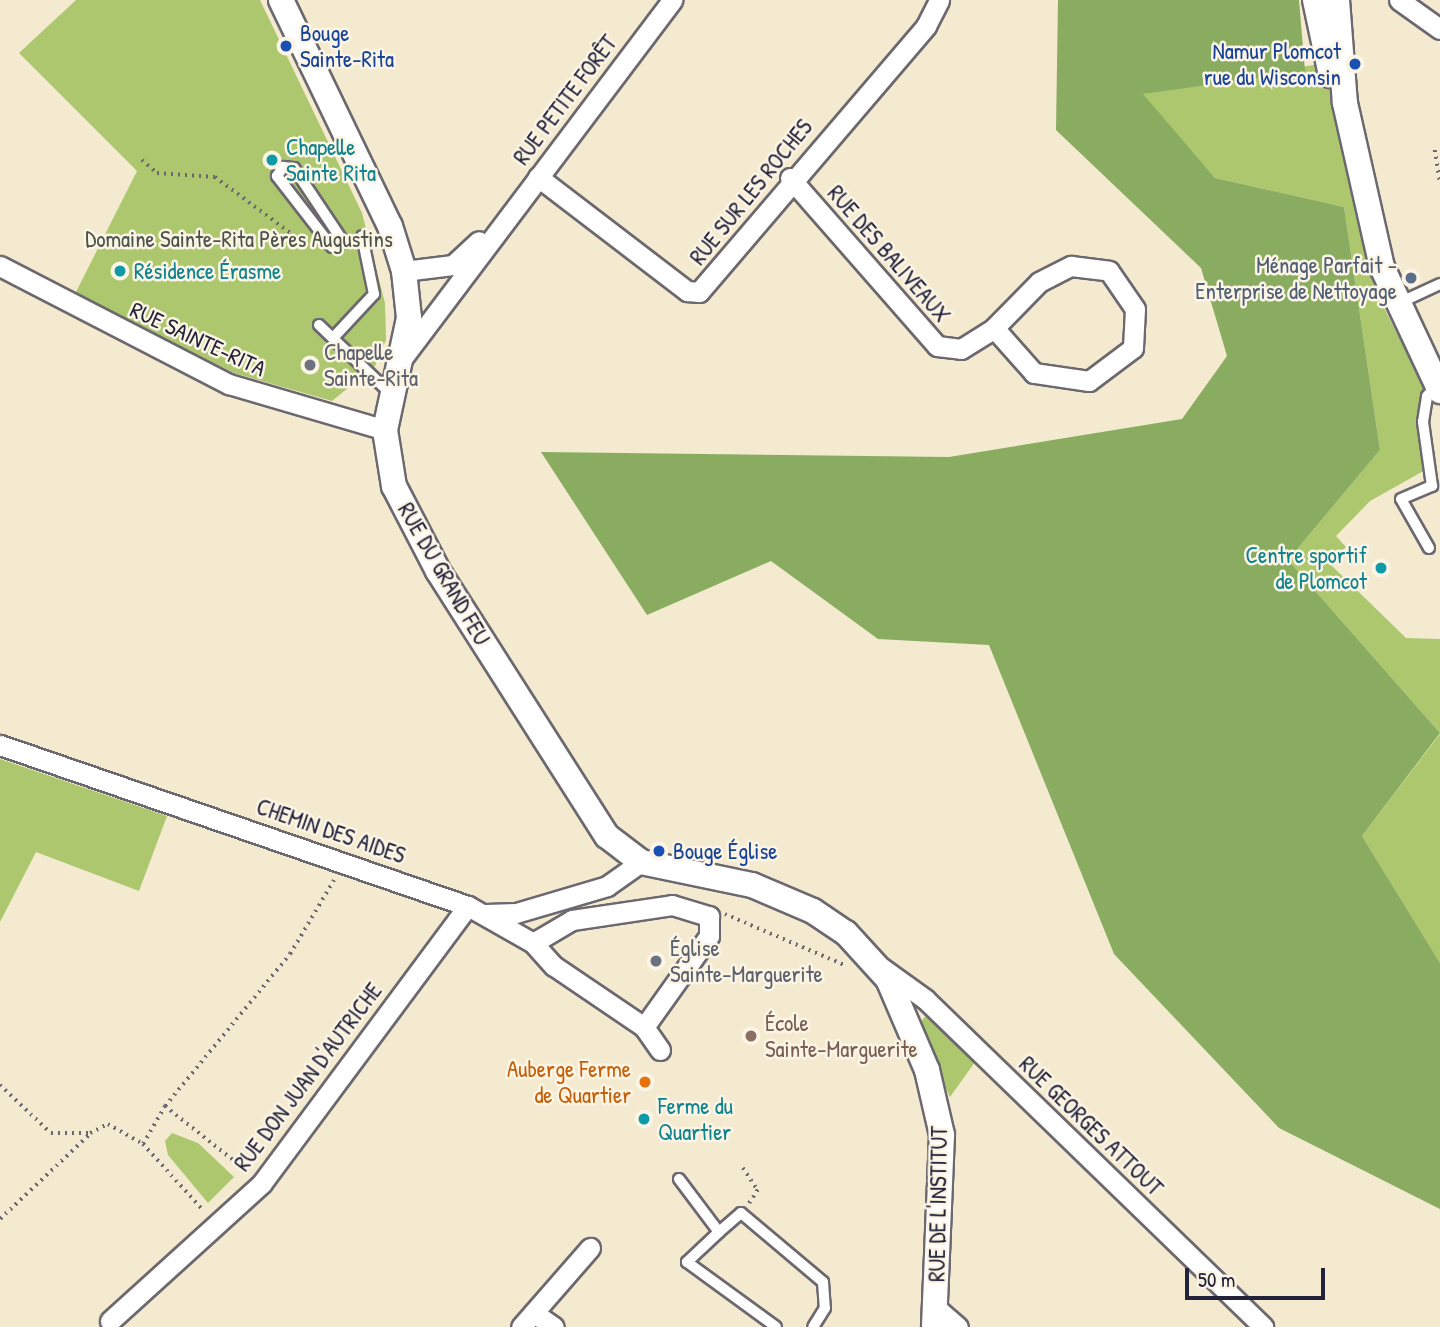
<!DOCTYPE html>
<meta charset="utf-8">
<style>
body{margin:0}
#map{position:relative;width:1440px;height:1327px;overflow:hidden;background:#f4ead0;font-family:"Patrick Hand",sans-serif}
div>[style]{position:absolute}
.green>*{inset:0;background:#acc76d}
.forest>*{inset:0;background:#89ac60}
.path>*{height:3.5px;margin-top:-1.75px;transform-origin:0;background:repeating-linear-gradient(90deg,#6c686f 0 2px,transparent 0 7px)}
.roads{filter:drop-shadow(2px 0 #6c686f) drop-shadow(-2px 0 #6c686f) drop-shadow(0 2px #6c686f) drop-shadow(0 -2px #6c686f)}
.service>*{height:10px;margin:-5px;padding:0 5px;transform-origin:5px;border-radius:5px;background:#fff}
.minor>*{height:19px;margin:-9.5px;padding:0 9.5px;transform-origin:9.5px;border-radius:9.5px;background:#fff}
.tertiary>*{height:24px;margin:-12px;padding:0 12px;transform-origin:12px;border-radius:12px;background:#fff}
.dots>*{width:19px;height:19px;translate:-50% -50%;box-sizing:border-box;border:4px solid #fcf5e5;border-radius:50%}
span{translate:-50% -50%;white-space:nowrap;text-align:center;line-height:1.15;-webkit-text-stroke:5px #fcf5e5;paint-order:stroke}
.transit-label{font-size:23px;color:#164399}
.left{translate:0 -50%;text-align:left}
.right{translate:-100% -50%;text-align:right}
.street-label{font-size:23px;color:#22223b}
.culture-label{font-size:23px;color:#0d838f}
.park-label{font-size:23px;color:#4b544a}
.service-label{font-size:23px;color:#4e5e75}
.worship-label{font-size:23px;color:#5b616d}
.education-label{font-size:23px;color:#785e54}
.food-label{font-size:23px;color:#c56008}
.scale{position:absolute;left:1185px;top:1268px;width:140px;height:32px;box-sizing:border-box;border:4px solid #22223b;border-top:0;padding-left:9px;font-size:21px;line-height:24px;white-space:nowrap;color:#22223b;-webkit-text-stroke:5px #fcf5e5;paint-order:stroke}
</style>
<div id="map">
<div class="green">
<div style="clip-path:polygon(76px 0,260px 0,362px 213px,385px 303px,386px 340px,375px 366px,332px 401px,234px 373px,75px 294px,137px 171px,19px 53px)"></div>
<div style="clip-path:polygon(1325px 63px,1367px 256px,1383px 306px,1424px 386px,1419px 413px,1427px 469px,1370px 501px,1336px 536px,1346px 547px,1330px 564px,1406px 638px,1440px 639px,1440px 733px,1288px 560px,1380px 450px,1344px 207px,1215px 178px,1142px 94px)"></div>
<div style="clip-path:polygon(1440px 734px,1440px 963px,1362px 836px)"></div>
<div style="clip-path:polygon(0 759px,167px 816px,139px 891px,36px 852px,0 922px)"></div>
<div style="clip-path:polygon(927px 1015px,975px 1062px,950px 1097px,916px 1026px)"></div>
<div style="clip-path:polygon(172px 1133px,198px 1143px,234px 1177px,208px 1203px,168px 1155px,165px 1141px)"></div>
</div>
<div class="forest">
<div style="clip-path:polygon(1058px 0,1299px 0,1305px 71px,1143px 94px,1215px 178px,1344px 207px,1380px 450px,1288px 560px,1440px 733px,1362px 836px,1440px 963px,1440px 1209px,1279px 1128px,1114px 954px,989px 645px,878px 639px,771px 561px,647px 615px,541px 452px,949px 457px,1182px 419px,1227px 356px,1201px 268px,1056px 130px)"></div>
</div>
<div class="path">
<div style="left:1435px;top:150px;width:32px;rotate:81deg"></div>
<div style="left:142px;top:160px;width:20px;rotate:41deg"></div>
<div style="left:157px;top:173px;width:58px;rotate:3.9deg"></div>
<div style="left:215px;top:177px;width:119px;rotate:36.5deg"></div>
<div style="left:725px;top:914px;width:133px;rotate:23.1deg"></div>
<div style="left:0;top:1085px;width:70px;rotate:43.3deg"></div>
<div style="left:51px;top:1133px;width:39px"></div>
<div style="left:90px;top:1133px;width:20px;rotate:-27deg"></div>
<div style="left:108px;top:1124px;width:40px;rotate:29.7deg"></div>
<div style="left:143px;top:1144px;width:91px;rotate:47.7deg"></div>
<div style="left:165px;top:1106px;width:197px;rotate:-50.6deg"></div>
<div style="left:290px;top:954px;width:86px;rotate:-59.3deg"></div>
<div style="left:143px;top:1144px;width:44px;rotate:-59.9deg"></div>
<div style="left:165px;top:1106px;width:105px;rotate:38.4deg"></div>
<div style="left:743px;top:1168px;width:27px;rotate:56deg"></div>
<div style="left:758px;top:1190px;width:17px;rotate:123deg"></div>
<div style="left:0;top:1219px;width:124px;rotate:-43.4deg"></div>
</div>
<div class="roads">
<div class="service">
<div style="left:332px;top:247px;width:90px;rotate:-127.8deg"></div>
<div style="left:277px;top:176px;width:11px;rotate:-56deg"></div>
<div style="left:283px;top:167px;width:11px;rotate:5deg"></div>
<div style="left:294px;top:168px;width:90px;rotate:56.3deg"></div>
<div style="left:1399px;top:303px;width:45px;rotate:-24.9deg"></div>
<div style="left:319px;top:325px;width:97px;rotate:43.7deg"></div>
<div style="left:333px;top:338px;width:60px;rotate:-47deg"></div>
<div style="left:374px;top:294px;width:59px;rotate:-101.7deg"></div>
<div style="left:1429px;top:548px;width:56px;rotate:-119.7deg"></div>
<div style="left:1401px;top:499px;width:34px;rotate:-23deg"></div>
<div style="left:1432px;top:486px;width:65px;rotate:-98deg"></div>
<div style="left:1423px;top:422px;width:26px;rotate:-81deg"></div>
<div style="left:1427px;top:396px;width:13px;rotate:-48deg"></div>
<div style="left:679px;top:1179px;width:66px;rotate:53deg"></div>
<div style="left:719px;top:1232px;width:44px;rotate:136.8deg"></div>
<div style="left:687px;top:1262px;width:110px;rotate:36.1deg"></div>
<div style="left:719px;top:1232px;width:29px;rotate:-41deg"></div>
<div style="left:741px;top:1213px;width:107px;rotate:40.1deg"></div>
<div style="left:823px;top:1282px;width:26px;rotate:86deg"></div>
<div style="left:825px;top:1308px;width:22px;rotate:122deg"></div>
</div>
<div class="minor">
<div style="left:1399px;top:0;width:50px;rotate:35.3deg"></div>
<div style="left:538px;top:177px;width:188px;rotate:37.4deg"></div>
<div style="left:687px;top:291px;width:12px;rotate:5deg"></div>
<div style="left:699px;top:292px;width:350px;rotate:-49.5deg"></div>
<div style="left:926px;top:26px;width:29px;rotate:-63deg"></div>
<div style="left:790px;top:178px;width:223px;rotate:48.8deg"></div>
<div style="left:937px;top:346px;width:24px;rotate:7deg"></div>
<div style="left:961px;top:349px;width:39px;rotate:-32deg"></div>
<div style="left:994px;top:328px;width:64px;rotate:-45.6deg"></div>
<div style="left:1039px;top:282px;width:36px;rotate:-27deg"></div>
<div style="left:1071px;top:266px;width:38px;rotate:7deg"></div>
<div style="left:1109px;top:271px;width:46px;rotate:55.6deg"></div>
<div style="left:1135px;top:309px;width:39px;rotate:93deg"></div>
<div style="left:1133px;top:348px;width:55px;rotate:143.1deg"></div>
<div style="left:1089px;top:381px;width:56px;rotate:-171.7deg"></div>
<div style="left:1034px;top:373px;width:60px;rotate:-131.6deg"></div>
<div style="left:0;top:266px;width:258px;rotate:27.3deg"></div>
<div style="left:229px;top:384px;width:163px;rotate:16.4deg"></div>
<div style="left:404px;top:271px;width:49px;rotate:-7deg"></div>
<div style="left:453px;top:265px;width:35px;rotate:-43deg"></div>
<div style="left:401px;top:360px;width:451px;rotate:-53deg"></div>
<div style="left:0;top:745px;width:495px;rotate:19deg"></div>
<div style="left:468px;top:906px;width:75px;rotate:29.6deg"></div>
<div style="left:533px;top:943px;width:31px;rotate:48deg"></div>
<div style="left:554px;top:966px;width:109px;rotate:34.1deg"></div>
<div style="left:644px;top:1027px;width:28px;rotate:55deg"></div>
<div style="left:486px;top:914px;width:30px;rotate:-2deg"></div>
<div style="left:516px;top:913px;width:95px;rotate:-16.5deg"></div>
<div style="left:607px;top:886px;width:42px;rotate:-35.2deg"></div>
<div style="left:533px;top:943px;width:45px;rotate:-30.5deg"></div>
<div style="left:572px;top:920px;width:101px;rotate:-8.5deg"></div>
<div style="left:672px;top:905px;width:39px;rotate:17deg"></div>
<div style="left:709px;top:916px;width:20px;rotate:90deg"></div>
<div style="left:709px;top:936px;width:112px;rotate:125.5deg"></div>
<div style="left:882px;top:968px;width:53px;rotate:35.8deg"></div>
<div style="left:925px;top:999px;width:471px;rotate:44.1deg"></div>
<div style="left:936px;top:1308px;width:29px;rotate:41deg"></div>
<div style="left:534px;top:1313px;width:24px;rotate:35deg"></div>
<div style="left:110px;top:1321px;width:205px;rotate:-42.2deg"></div>
<div style="left:262px;top:1183px;width:345px;rotate:-53.4deg"></div>
<div style="left:521px;top:1327px;width:105px;rotate:-48.9deg"></div>
</div>
<div class="tertiary">
<div style="left:281px;top:0;width:251px;rotate:64.3deg"></div>
<div style="left:390px;top:226px;width:47px;rotate:72.7deg"></div>
<div style="left:404px;top:271px;width:47px;rotate:83.9deg"></div>
<div style="left:409px;top:318px;width:115px;rotate:102.1deg"></div>
<div style="left:385px;top:430px;width:57px;rotate:80.9deg"></div>
<div style="left:394px;top:486px;width:96px;rotate:62.6deg"></div>
<div style="left:438px;top:571px;width:314px;rotate:57.5deg"></div>
<div style="left:607px;top:836px;width:43px;rotate:37.4deg"></div>
<div style="left:641px;top:862px;width:113px;rotate:11.7deg"></div>
<div style="left:752px;top:885px;width:66px;rotate:23.1deg"></div>
<div style="left:813px;top:911px;width:40px;rotate:34deg"></div>
<div style="left:846px;top:933px;width:62px;rotate:47.6deg"></div>
<div style="left:888px;top:979px;width:99px;rotate:66.8deg"></div>
<div style="left:927px;top:1070px;width:67px;rotate:77deg"></div>
<div style="left:942px;top:1135px;width:192px;rotate:92.4deg"></div>
<div style="left:1315px;top:0;width:77px;rotate:78deg"></div>
<div style="left:1337px;top:0;width:103px;rotate:85.6deg"></div>
<div style="left:1345px;top:103px;width:168px;rotate:77.3deg"></div>
<div style="left:1382px;top:267px;width:137px;rotate:64.9deg"></div>
</div>
</div>
<div class="dots">
<div style="left:286px;top:46px;background:#1a4fb4"></div>
<div style="left:1355px;top:64px;background:#1a4fb4"></div>
<div style="left:272px;top:160px;background:#0f9aa8"></div>
<div style="left:120px;top:271px;background:#0f9aa8"></div>
<div style="left:1411px;top:278px;background:#5c6f8a"></div>
<div style="left:310px;top:365px;background:#6b7280"></div>
<div style="left:1381px;top:568px;background:#0f9aa8"></div>
<div style="left:659px;top:851px;background:#1a4fb4"></div>
<div style="left:656px;top:961px;background:#6b7280"></div>
<div style="left:751px;top:1036px;background:#8d6e63"></div>
<div style="left:645px;top:1082px;background:#e8710a"></div>
<div style="left:644px;top:1119px;background:#0f9aa8"></div>
</div>
<div class="transit-label">
<span class="left" style="left:300px;top:46px">Bouge<br>Sainte-Rita</span>
<span class="right" style="left:1341px;top:64px">Namur Plomcot<br>rue du Wisconsin</span>
<span class="left" style="left:673px;top:851px">Bouge Église</span>
</div>
<div class="street-label">
<span style="left:565px;top:100px;rotate:-53deg">RUE PETITE FORÊT</span>
<span style="left:751px;top:192px;rotate:-51deg">RUE SUR LES ROCHES</span>
<span style="left:889px;top:254px;rotate:49deg">RUE DES BALIVEAUX</span>
<span style="left:198px;top:339px;rotate:25deg">RUE SAINTE-RITA</span>
<span style="left:444px;top:574px;rotate:60deg">RUE DU GRAND FEU</span>
<span style="left:331px;top:831px;rotate:19deg">CHEMIN DES AIDES</span>
<span style="left:308px;top:1077px;rotate:-53deg">RUE DON JUAN D'AUTRICHE</span>
<span style="left:1091px;top:1126px;rotate:44deg">RUE GEORGES ATTOUT</span>
<span style="left:938px;top:1204px;rotate:-89deg">RUE DE L'INSTITUT</span>
</div>
<div class="culture-label">
<span class="left" style="left:286px;top:160px">Chapelle<br>Sainte Rita</span>
<span class="left" style="left:134px;top:271px">Résidence Érasme</span>
<span class="right" style="left:1367px;top:568px">Centre sportif<br>de Plomcot</span>
<span class="left" style="left:658px;top:1119px">Ferme du<br>Quartier</span>
</div>
<div class="park-label">
<span style="left:239px;top:239px">Domaine Sainte-Rita Pères Augustins</span>
</div>
<div class="service-label">
<span class="right" style="left:1397px;top:278px">Ménage Parfait -<br>Enterprise de Nettoyage</span>
</div>
<div class="worship-label">
<span class="left" style="left:324px;top:365px">Chapelle<br>Sainte-Rita</span>
<span class="left" style="left:670px;top:961px">Église<br>Sainte-Marguerite</span>
</div>
<div class="education-label">
<span class="left" style="left:765px;top:1036px">École<br>Sainte-Marguerite</span>
</div>
<div class="food-label">
<span class="right" style="left:631px;top:1082px">Auberge Ferme<br>de Quartier</span>
</div>
<div class="scale">50 m</div>
</div>
